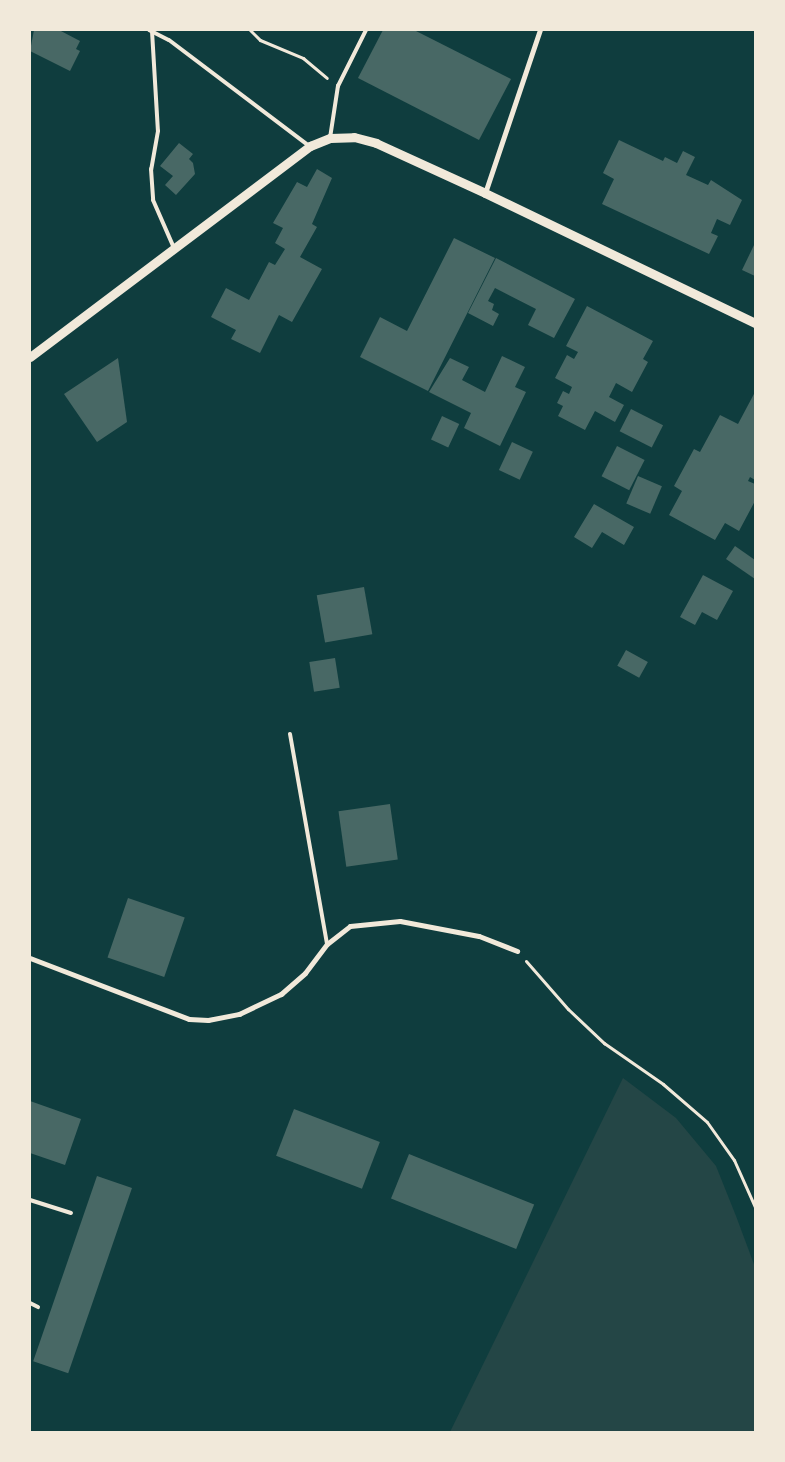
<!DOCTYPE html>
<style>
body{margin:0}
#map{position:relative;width:785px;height:1462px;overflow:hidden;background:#0f3d3e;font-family:Lato,sans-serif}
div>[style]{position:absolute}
.green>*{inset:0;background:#244646}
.building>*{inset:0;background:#486865;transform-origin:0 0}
.path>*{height:3px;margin:-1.5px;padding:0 1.5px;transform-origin:1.5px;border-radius:1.5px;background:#f1e9da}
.service>*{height:4px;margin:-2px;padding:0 2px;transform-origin:2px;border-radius:2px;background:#f1e9da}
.minor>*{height:5px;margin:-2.5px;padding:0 2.5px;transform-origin:2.5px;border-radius:2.5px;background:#f1e9da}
.tertiary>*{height:9px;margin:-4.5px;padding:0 4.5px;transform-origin:4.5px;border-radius:4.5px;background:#f1e9da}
span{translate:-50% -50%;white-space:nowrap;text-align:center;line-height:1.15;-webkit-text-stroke:4px #f1e9da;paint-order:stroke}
.frame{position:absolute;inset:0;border:31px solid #f1e9da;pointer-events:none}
</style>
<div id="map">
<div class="green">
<div style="clip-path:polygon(623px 1078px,676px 1118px,716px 1166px,736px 1216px,755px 1267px,755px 1432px,450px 1432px)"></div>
</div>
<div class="building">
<div style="clip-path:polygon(34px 30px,59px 30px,80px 41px,76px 49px,80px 51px,70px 71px,30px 51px)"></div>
<div style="clip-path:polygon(383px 30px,414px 30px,511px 79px,479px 140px,358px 78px)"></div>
<div style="clip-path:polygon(619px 140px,663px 161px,665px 157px,677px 163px,683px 151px,695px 157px,686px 175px,708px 185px,711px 180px,742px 200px,730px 225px,717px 219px,711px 233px,718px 236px,709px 254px,602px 204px,614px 179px,603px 173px)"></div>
<div style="clip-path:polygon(179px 143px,193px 154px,189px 159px,193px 163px,195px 174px,176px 195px,165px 185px,173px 176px,160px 166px)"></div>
<div style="clip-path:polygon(317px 169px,332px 178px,312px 224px,317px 227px,300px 257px,322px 269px,292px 322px,279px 315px,260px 353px,231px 339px,236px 330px,211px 317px,226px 288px,249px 300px,269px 262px,275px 265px,285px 249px,275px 243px,283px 228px,273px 223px,297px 182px,307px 187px)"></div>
<div style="clip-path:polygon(454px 238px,495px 258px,428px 391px,360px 357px,380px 317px,407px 331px)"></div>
<div style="clip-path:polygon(755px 243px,755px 276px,742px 270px)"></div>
<div style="clip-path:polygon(496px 258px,575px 299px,554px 338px,528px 325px,536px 309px,495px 288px,488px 301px,494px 304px,492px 310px,499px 314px,493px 326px,468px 313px)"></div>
<div style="clip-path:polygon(587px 306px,653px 341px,643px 359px,648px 362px,632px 392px,616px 383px,609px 397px,624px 405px,615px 422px,595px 411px,585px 430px,558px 416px,563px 406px,557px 403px,563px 391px,569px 394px,572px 387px,555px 378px,567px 355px,574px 359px,578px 352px,566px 346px)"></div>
<div style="clip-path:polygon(502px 356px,525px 367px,515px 387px,526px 392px,500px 446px,464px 428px,471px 413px,429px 392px,450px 358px,469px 367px,462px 380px,485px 392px)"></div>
<div style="clip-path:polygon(118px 358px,127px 422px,97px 442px,64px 394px)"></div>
<div style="clip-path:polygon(755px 392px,755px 480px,750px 477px,748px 481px,755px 484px,755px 501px,739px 531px,725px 523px,715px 540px,669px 515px,682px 491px,674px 486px,694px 449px,700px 452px,720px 415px,738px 424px)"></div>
<div style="left:631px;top:409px;width:36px;height:25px;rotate:27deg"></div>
<div style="left:442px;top:416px;width:19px;height:26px;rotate:25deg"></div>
<div style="left:512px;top:442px;width:23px;height:31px;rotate:25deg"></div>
<div style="left:617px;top:446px;width:31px;height:34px;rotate:27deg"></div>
<div style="left:638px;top:476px;width:26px;height:30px;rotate:23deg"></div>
<div style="clip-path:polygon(594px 504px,634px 527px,624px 545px,602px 532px,592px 548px,574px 537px)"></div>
<div style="clip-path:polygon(735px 546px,755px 560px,755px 579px,726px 559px)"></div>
<div style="clip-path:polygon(703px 575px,733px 591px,717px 620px,702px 612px,695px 625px,680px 617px)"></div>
<div style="left:364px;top:587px;width:48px;height:48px;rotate:80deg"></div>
<div style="left:626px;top:650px;width:25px;height:18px;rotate:29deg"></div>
<div style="left:335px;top:658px;width:30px;height:26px;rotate:81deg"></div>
<div style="left:390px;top:804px;width:56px;height:52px;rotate:82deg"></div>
<div style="left:128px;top:898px;width:60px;height:63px;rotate:19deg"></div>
<div style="clip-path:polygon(30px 1101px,81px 1119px,65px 1165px,30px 1153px)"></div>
<div style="left:294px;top:1109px;width:92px;height:50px;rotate:21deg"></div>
<div style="left:409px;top:1154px;width:135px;height:48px;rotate:22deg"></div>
<div style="left:97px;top:1176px;width:37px;height:196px;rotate:19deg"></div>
</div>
<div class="path">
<div style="left:250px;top:30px;width:14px;rotate:45deg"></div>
<div style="left:260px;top:40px;width:47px;rotate:22.7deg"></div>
<div style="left:303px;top:58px;width:31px;rotate:40deg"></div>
<div style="left:526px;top:961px;width:64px;rotate:48.8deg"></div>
<div style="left:568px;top:1009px;width:50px;rotate:43.4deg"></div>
<div style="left:604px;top:1043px;width:72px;rotate:34.8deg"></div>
<div style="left:663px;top:1084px;width:58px;rotate:40.8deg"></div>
<div style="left:707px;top:1122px;width:47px;rotate:54.6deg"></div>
<div style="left:734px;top:1160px;width:51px;rotate:65.9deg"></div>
</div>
<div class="service">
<div style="left:149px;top:30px;width:22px;rotate:27deg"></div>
<div style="left:169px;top:40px;width:176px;rotate:37.1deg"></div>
<div style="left:152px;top:31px;width:100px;rotate:86.6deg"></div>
<div style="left:158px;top:131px;width:39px;rotate:100deg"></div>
<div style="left:151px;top:169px;width:31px;rotate:86deg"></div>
<div style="left:153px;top:200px;width:52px;rotate:66.4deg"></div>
<div style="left:330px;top:138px;width:53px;rotate:-81.3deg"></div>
<div style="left:338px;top:86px;width:63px;rotate:-63.4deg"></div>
<div style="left:290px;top:734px;width:213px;rotate:80deg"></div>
<div style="left:30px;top:1200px;width:43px;rotate:17.6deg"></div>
<div style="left:30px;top:1303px;width:9px;rotate:27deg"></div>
</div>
<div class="minor">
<div style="left:485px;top:193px;width:172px;rotate:-71.4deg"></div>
<div style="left:30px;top:958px;width:170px;rotate:21deg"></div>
<div style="left:189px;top:1019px;width:19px;rotate:3deg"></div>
<div style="left:208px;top:1020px;width:32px;rotate:-11deg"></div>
<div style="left:239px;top:1014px;width:47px;rotate:-25.5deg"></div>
<div style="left:281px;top:994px;width:32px;rotate:-41deg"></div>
<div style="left:305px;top:973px;width:36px;rotate:-53deg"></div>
<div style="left:327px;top:944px;width:29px;rotate:-38deg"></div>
<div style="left:350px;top:926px;width:50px;rotate:-5.7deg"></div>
<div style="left:400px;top:921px;width:80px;rotate:10.8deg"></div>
<div style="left:479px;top:936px;width:41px;rotate:21.5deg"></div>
</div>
<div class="tertiary">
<div style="left:30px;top:357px;width:351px;rotate:-37deg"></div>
<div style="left:310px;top:146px;width:22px;rotate:-22deg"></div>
<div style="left:330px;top:138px;width:24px;rotate:-2deg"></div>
<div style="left:354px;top:137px;width:23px;rotate:15deg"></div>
<div style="left:376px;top:143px;width:120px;rotate:24.6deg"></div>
<div style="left:485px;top:193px;width:300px;rotate:25.7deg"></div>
</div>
<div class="frame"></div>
</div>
